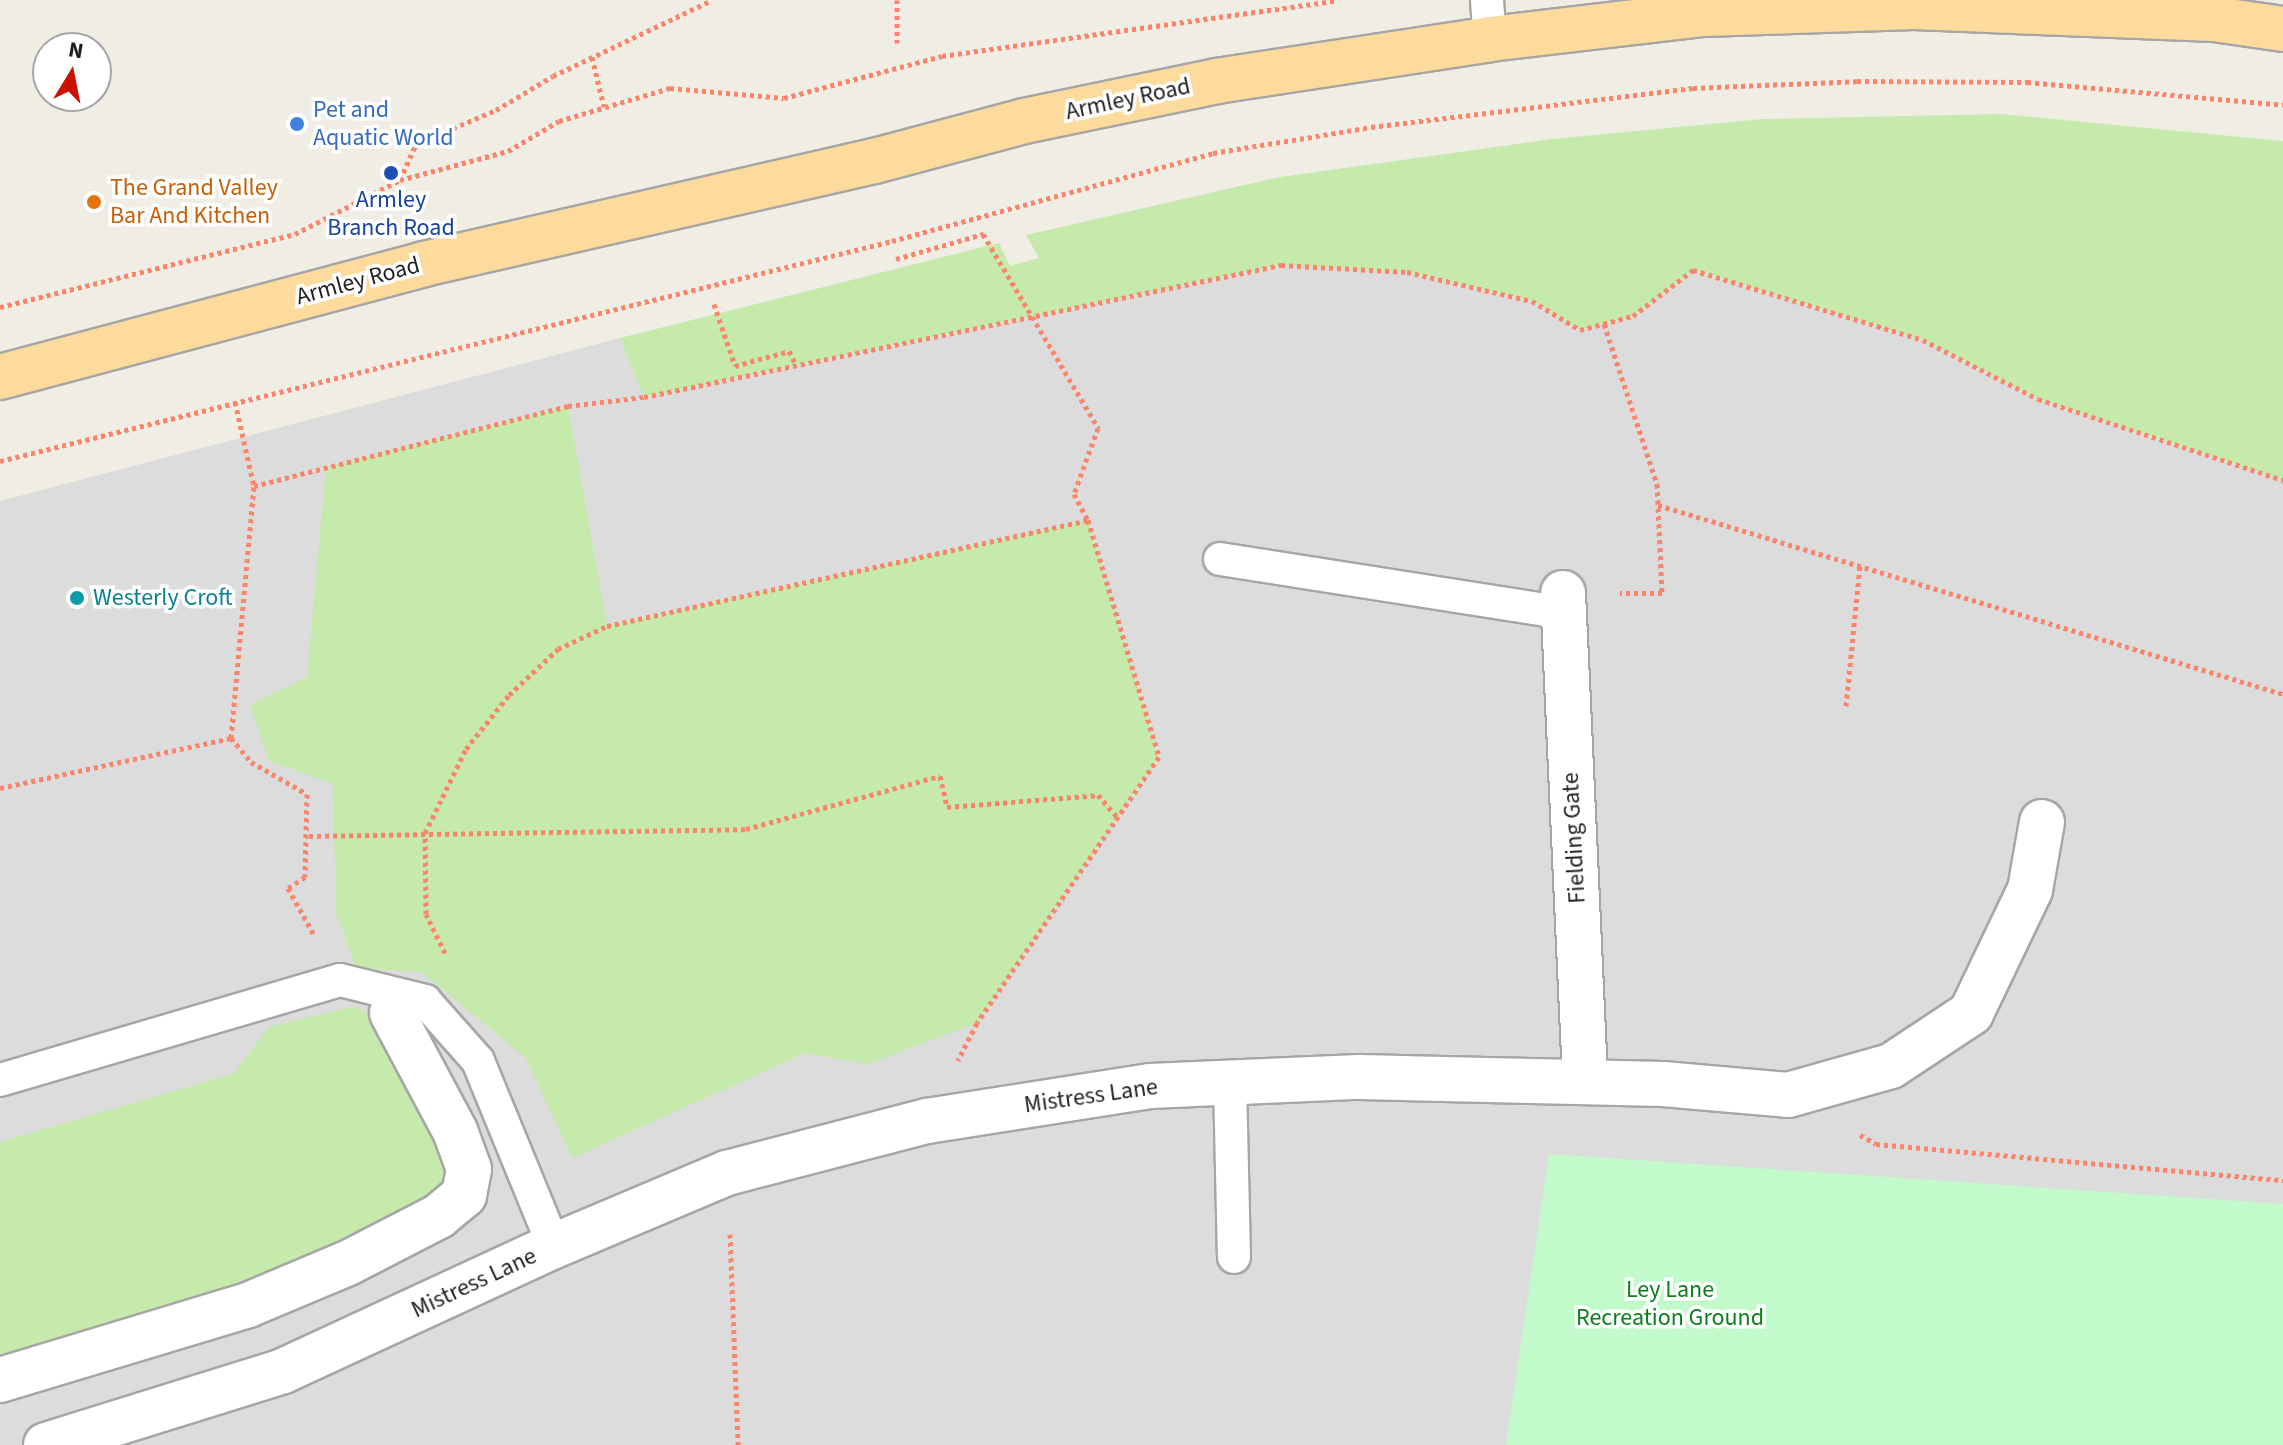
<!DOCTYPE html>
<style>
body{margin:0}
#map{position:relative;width:2283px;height:1445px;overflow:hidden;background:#f0ede5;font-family:"Source Sans 3",sans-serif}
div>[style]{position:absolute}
.residential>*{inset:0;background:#dddcdc}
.grass>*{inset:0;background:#c5eaab}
.park>*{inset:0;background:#c2facb}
.path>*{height:5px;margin-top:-2.5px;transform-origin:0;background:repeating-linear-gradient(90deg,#fb856b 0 4px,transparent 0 8px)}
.roads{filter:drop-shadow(2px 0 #a6a6a6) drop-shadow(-2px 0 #a6a6a6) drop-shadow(0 2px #a6a6a6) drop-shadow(0 -2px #a6a6a6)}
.service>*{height:32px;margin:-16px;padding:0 16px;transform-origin:16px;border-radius:16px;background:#fff}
.pedestrian>*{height:44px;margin:-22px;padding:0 22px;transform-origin:22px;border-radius:22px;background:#fff}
.minor>*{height:44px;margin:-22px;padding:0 22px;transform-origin:22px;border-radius:22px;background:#fff}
.primary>*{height:44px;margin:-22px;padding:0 22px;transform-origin:22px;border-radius:22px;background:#fddb9d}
.dots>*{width:22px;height:22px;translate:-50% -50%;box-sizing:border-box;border:4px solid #fff;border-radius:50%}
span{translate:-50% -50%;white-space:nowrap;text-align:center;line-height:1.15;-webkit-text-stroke:7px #fff;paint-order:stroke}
.street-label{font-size:24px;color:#1f1f1f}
.shop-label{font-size:24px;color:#366cbe}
.left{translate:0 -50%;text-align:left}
.food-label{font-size:24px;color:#c56008}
.transit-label{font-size:24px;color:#164399}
.culture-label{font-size:24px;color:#0d838f}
.park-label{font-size:24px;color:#0a801d}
.north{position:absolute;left:32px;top:32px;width:80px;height:80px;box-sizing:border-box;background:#fff;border:2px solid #a5a5a5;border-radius:50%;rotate:10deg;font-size:22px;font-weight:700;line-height:32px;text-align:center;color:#1f1f1f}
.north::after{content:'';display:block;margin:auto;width:28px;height:36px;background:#ce1000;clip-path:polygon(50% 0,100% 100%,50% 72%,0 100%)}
</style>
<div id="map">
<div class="residential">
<div style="clip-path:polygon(1281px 265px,1407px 272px,1532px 301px,1580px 330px,1633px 316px,1693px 270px,1923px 340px,2038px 399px,2283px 480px,2283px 1445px,0 1445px,0 501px,620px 338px,645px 397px)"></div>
</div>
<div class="grass">
<div style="clip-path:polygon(2001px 114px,2283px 141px,2283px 480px,2038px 399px,1923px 340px,1694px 270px,1633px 316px,1580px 330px,1532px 301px,1407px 272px,1281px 265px,644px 397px,620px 338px,999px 243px,1010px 266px,1039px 258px,1026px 235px,1280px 177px,1552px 139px,1763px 119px)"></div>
<div style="clip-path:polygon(568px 406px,607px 626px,1088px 520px,1159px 757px,977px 1023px,867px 1064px,805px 1053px,572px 1158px,526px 1058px,421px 972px,356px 968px,336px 913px,333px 784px,269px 761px,250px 705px,307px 677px,326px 467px)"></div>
<div style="clip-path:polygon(355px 1006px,391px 1025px,458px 1181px,313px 1266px,0 1367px,0 1142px,235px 1073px,268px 1027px)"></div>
</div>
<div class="park">
<div style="clip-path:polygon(1549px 1154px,2283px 1204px,2283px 1445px,1506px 1445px)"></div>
</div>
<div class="path">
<div style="left:897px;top:0;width:43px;rotate:90deg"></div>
<div style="left:592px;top:57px;width:51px;rotate:76.5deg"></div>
<div style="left:400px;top:180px;width:39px;rotate:-66deg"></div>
<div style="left:416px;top:144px;width:87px;rotate:-23deg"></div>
<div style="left:496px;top:110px;width:66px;rotate:-30.8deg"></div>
<div style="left:553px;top:76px;width:176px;rotate:-25.5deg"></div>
<div style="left:896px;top:259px;width:91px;rotate:-16deg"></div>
<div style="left:983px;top:234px;width:226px;rotate:59.3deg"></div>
<div style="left:1098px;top:428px;width:70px;rotate:110deg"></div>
<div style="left:1074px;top:494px;width:30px;rotate:62deg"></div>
<div style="left:1088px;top:520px;width:247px;rotate:73.3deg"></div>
<div style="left:1159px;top:757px;width:322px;rotate:124.4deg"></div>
<div style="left:977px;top:1023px;width:42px;rotate:117.2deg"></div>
<div style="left:714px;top:304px;width:65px;rotate:71.3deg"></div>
<div style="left:735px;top:366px;width:56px;rotate:-15.5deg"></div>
<div style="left:789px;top:351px;width:16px;rotate:63deg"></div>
<div style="left:0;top:307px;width:304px;rotate:-13.9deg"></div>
<div style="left:295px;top:234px;width:118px;rotate:-27.2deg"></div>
<div style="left:400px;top:180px;width:112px;rotate:-15deg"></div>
<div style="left:508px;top:151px;width:59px;rotate:-30.5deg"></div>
<div style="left:559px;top:121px;width:116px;rotate:-16.6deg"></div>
<div style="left:670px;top:88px;width:114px;rotate:5deg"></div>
<div style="left:784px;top:98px;width:163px;rotate:-14.9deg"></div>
<div style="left:942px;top:56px;width:400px;rotate:-8deg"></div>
<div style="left:1604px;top:324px;width:169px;rotate:71.7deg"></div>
<div style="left:1657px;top:484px;width:109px;rotate:87.4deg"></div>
<div style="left:1662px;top:593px;width:42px;rotate:180deg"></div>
<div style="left:235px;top:402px;width:86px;rotate:77.3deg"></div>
<div style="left:0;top:461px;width:919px;rotate:-13.85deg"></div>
<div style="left:892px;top:241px;width:333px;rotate:-15.3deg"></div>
<div style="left:1213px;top:153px;width:160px;rotate:-9.3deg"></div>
<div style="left:1371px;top:127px;width:324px;rotate:-6.9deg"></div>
<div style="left:1693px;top:88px;width:164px;rotate:-2.4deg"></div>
<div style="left:1857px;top:81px;width:170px;rotate:0.3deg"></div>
<div style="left:2027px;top:82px;width:257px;rotate:5.1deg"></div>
<div style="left:1658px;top:505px;width:653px;rotate:16.83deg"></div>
<div style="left:1846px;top:706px;width:141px;rotate:-84.3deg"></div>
<div style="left:231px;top:738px;width:31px;rotate:50deg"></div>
<div style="left:251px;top:762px;width:64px;rotate:29.7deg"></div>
<div style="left:307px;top:794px;width:83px;rotate:91.4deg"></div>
<div style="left:305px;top:877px;width:20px;rotate:147deg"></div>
<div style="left:288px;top:888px;width:54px;rotate:61deg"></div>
<div style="left:0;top:788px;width:236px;rotate:-12.2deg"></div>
<div style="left:231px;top:738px;width:253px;rotate:-84.8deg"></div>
<div style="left:254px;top:486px;width:324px;rotate:-14.3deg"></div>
<div style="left:568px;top:406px;width:77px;rotate:-6.8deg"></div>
<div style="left:644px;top:397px;width:651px;rotate:-11.71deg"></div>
<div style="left:1281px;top:265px;width:126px;rotate:3.2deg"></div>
<div style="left:1407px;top:272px;width:128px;rotate:13.1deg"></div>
<div style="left:1532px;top:301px;width:56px;rotate:31.1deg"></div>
<div style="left:1580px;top:330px;width:55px;rotate:-14.8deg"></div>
<div style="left:1633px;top:316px;width:76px;rotate:-37.5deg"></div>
<div style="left:1693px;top:270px;width:240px;rotate:16.9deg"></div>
<div style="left:1923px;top:340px;width:129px;rotate:27.2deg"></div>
<div style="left:2038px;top:399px;width:258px;rotate:18.3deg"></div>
<div style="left:309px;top:836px;width:437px;rotate:-0.9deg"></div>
<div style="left:746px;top:829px;width:201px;rotate:-15.3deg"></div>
<div style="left:940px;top:776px;width:32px;rotate:77deg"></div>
<div style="left:947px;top:807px;width:151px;rotate:-4.5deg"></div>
<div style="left:1098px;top:795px;width:28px;rotate:49deg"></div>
<div style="left:445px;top:953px;width:43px;rotate:-116deg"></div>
<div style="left:426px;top:914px;width:81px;rotate:-90.7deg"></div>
<div style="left:425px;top:833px;width:93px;rotate:-64deg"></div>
<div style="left:466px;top:749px;width:69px;rotate:-51.5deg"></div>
<div style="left:509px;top:695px;width:67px;rotate:-43.2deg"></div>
<div style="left:558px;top:649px;width:54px;rotate:-25.1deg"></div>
<div style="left:607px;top:626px;width:493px;rotate:-12.4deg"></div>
<div style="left:1860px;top:1135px;width:18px;rotate:29deg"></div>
<div style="left:1876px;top:1144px;width:409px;rotate:5.1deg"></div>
<div style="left:730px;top:1234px;width:211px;rotate:87.8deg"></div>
</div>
<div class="roads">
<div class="service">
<div style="left:1487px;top:0;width:39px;rotate:86deg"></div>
<div style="left:1220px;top:559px;width:349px;rotate:8.9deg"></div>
<div style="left:0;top:1080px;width:354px;rotate:-16.4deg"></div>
<div style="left:340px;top:980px;width:88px;rotate:13.9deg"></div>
<div style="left:425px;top:1001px;width:80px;rotate:48.5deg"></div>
<div style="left:478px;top:1061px;width:200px;rotate:67.7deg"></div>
<div style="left:1230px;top:1082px;width:175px;rotate:88.7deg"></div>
</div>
<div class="pedestrian">
<div style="left:0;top:1380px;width:259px;rotate:-16.8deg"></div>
<div style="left:248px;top:1305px;width:108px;rotate:-22.8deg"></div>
<div style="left:348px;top:1263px;width:102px;rotate:-27.3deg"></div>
<div style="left:439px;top:1216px;width:33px;rotate:-40deg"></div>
<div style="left:464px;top:1195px;width:26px;rotate:-79deg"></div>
<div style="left:469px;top:1169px;width:40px;rotate:-110.2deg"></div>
<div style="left:455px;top:1131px;width:134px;rotate:-118.1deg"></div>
</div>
<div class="minor">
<div style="left:1563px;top:593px;width:489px;rotate:87.4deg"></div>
<div style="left:46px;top:1445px;width:248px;rotate:-17.3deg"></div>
<div style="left:283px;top:1371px;width:298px;rotate:-24.8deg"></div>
<div style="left:554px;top:1246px;width:188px;rotate:-22.9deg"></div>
<div style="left:727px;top:1173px;width:207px;rotate:-14.6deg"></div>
<div style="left:927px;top:1121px;width:226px;rotate:-8.9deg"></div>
<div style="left:1150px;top:1086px;width:209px;rotate:-2.5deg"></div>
<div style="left:1359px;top:1077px;width:304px;rotate:1.3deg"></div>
<div style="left:1663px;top:1084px;width:125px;rotate:5deg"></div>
<div style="left:1788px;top:1095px;width:107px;rotate:-15.7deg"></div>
<div style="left:1891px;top:1066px;width:96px;rotate:-33.5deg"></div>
<div style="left:1971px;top:1013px;width:136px;rotate:-64.4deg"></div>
<div style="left:2030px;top:890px;width:69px;rotate:-80deg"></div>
</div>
<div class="primary">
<div style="left:0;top:377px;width:439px;rotate:-14.9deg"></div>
<div style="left:424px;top:264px;width:462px;rotate:-12.9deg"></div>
<div style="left:874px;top:161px;width:155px;rotate:-14.9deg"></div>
<div style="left:1024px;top:121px;width:197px;rotate:-11.7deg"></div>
<div style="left:1217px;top:81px;width:276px;rotate:-8.7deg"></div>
<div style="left:1490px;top:39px;width:215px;rotate:-6.7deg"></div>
<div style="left:1704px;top:14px;width:210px;rotate:-1.9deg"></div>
<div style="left:1914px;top:7px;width:300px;rotate:2.3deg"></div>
<div style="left:2214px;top:19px;width:70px;rotate:8.2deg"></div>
</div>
</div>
<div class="dots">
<div style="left:297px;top:124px;background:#3f7fe0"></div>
<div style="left:391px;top:173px;background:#1a4fb4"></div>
<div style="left:94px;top:202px;background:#e8710a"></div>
<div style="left:77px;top:598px;background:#0f9aa8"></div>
</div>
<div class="street-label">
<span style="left:1128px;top:99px;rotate:-12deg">Armley Road</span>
<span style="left:358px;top:281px;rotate:-15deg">Armley Road</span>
<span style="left:1574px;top:838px;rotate:-93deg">Fielding Gate</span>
<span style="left:1091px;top:1096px;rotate:-8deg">Mistress Lane</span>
<span style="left:474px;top:1283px;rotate:-25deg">Mistress Lane</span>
</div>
<div class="shop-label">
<span class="left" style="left:313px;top:124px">Pet and<br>Aquatic World</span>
</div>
<div class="food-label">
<span class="left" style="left:110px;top:202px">The Grand Valley<br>Bar And Kitchen</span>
</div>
<div class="transit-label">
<span style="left:391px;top:214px">Armley<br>Branch Road</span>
</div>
<div class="culture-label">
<span class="left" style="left:93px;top:598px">Westerly Croft</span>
</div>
<div class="park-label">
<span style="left:1670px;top:1304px">Ley Lane<br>Recreation Ground</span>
</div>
<div class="north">N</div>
</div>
